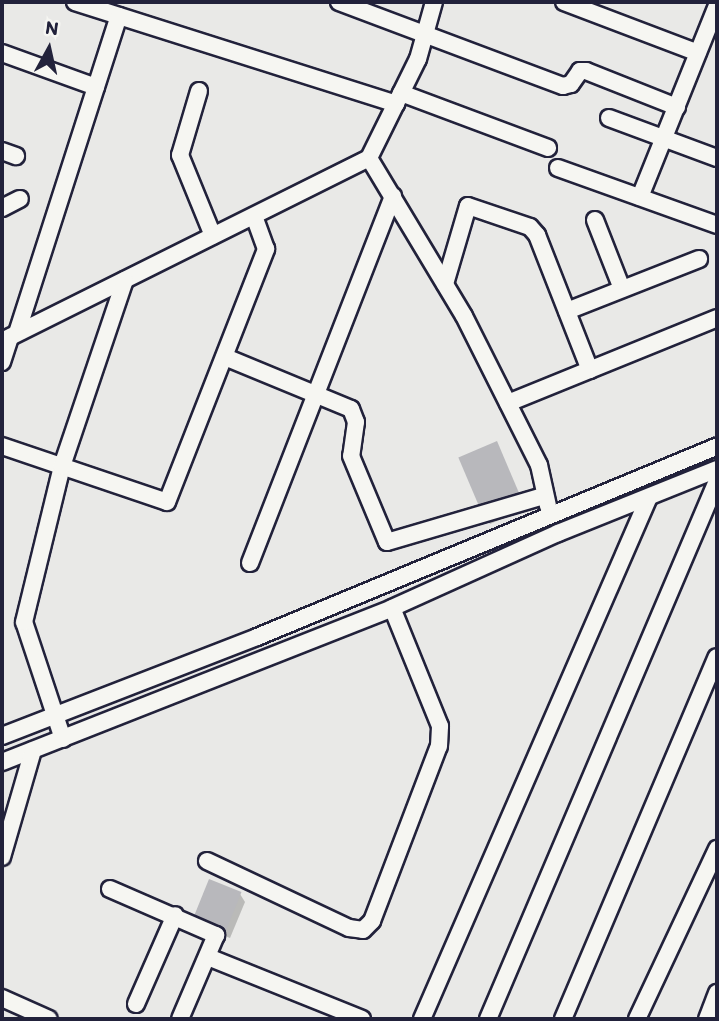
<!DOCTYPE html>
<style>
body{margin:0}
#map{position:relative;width:719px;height:1021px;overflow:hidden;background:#e9e9e7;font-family:Itim,sans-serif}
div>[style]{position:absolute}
.shadow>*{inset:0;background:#0003}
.building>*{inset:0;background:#b8b8bc;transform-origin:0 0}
.roads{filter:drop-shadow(2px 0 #22223b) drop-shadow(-2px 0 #22223b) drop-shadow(0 2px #22223b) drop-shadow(0 -2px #22223b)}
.minor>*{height:16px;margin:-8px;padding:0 8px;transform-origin:8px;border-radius:8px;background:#f6f6f2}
span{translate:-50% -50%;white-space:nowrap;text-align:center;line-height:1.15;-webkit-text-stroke:5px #f6f6f2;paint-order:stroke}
.frame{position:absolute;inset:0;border:4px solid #22223b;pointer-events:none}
.north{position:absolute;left:14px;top:14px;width:70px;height:70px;-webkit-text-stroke:5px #f6f6f2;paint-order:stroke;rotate:8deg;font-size:19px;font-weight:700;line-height:28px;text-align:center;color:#22223b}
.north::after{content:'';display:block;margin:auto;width:24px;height:32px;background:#22223b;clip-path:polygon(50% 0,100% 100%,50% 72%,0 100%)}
</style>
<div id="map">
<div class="shadow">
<div style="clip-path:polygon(496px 443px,525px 509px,490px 524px,483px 511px)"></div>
<div style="clip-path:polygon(240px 894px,245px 902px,230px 938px,200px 926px)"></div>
</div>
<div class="building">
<div style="left:497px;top:441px;width:60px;height:42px;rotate:67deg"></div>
<div style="left:209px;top:879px;width:35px;height:41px;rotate:22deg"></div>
</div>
<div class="roads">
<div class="minor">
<div style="left:75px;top:2px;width:337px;rotate:17.6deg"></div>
<div style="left:339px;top:2px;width:239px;rotate:20.6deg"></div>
<div style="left:563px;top:86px;width:8px;rotate:-14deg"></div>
<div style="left:571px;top:84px;width:16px;rotate:-55deg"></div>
<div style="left:580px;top:71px;width:6px"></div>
<div style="left:586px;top:71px;width:98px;rotate:21.6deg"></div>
<div style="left:564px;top:2px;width:143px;rotate:20.8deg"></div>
<div style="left:2px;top:53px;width:100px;rotate:19.9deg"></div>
<div style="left:199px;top:91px;width:67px;rotate:106.5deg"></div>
<div style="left:180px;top:155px;width:87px;rotate:67.8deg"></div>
<div style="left:401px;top:93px;width:157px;rotate:20.5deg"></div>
<div style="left:609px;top:118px;width:115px;rotate:20.3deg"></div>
<div style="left:2px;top:151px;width:15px;rotate:20deg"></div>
<div style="left:369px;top:158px;width:184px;rotate:59deg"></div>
<div style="left:464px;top:316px;width:167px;rotate:63.3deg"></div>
<div style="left:539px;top:465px;width:42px;rotate:77.6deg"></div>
<div style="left:558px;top:168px;width:169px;rotate:19.7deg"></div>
<div style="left:640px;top:197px;width:207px;rotate:-68.1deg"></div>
<div style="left:2px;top:208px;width:20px;rotate:-27deg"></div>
<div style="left:595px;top:220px;width:74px;rotate:68.6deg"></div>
<div style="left:445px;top:284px;width:81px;rotate:-73.6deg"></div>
<div style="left:468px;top:206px;width:65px;rotate:18.7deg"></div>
<div style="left:530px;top:227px;width:11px;rotate:49deg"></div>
<div style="left:537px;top:235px;width:145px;rotate:68.6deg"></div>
<div style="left:567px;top:311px;width:142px;rotate:-21.5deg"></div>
<div style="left:17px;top:333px;width:333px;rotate:-72.2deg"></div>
<div style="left:2px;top:341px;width:410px;rotate:-26.5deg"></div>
<div style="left:369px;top:158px;width:110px;rotate:-63.7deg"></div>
<div style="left:418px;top:59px;width:59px;rotate:-74.3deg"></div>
<div style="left:225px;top:357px;width:136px;rotate:22.4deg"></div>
<div style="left:351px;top:409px;width:14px;rotate:69deg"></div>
<div style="left:356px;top:422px;width:34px;rotate:98deg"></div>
<div style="left:351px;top:456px;width:93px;rotate:67.3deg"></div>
<div style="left:387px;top:542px;width:163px;rotate:-16.4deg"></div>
<div style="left:2px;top:362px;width:26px;rotate:-72deg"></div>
<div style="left:508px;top:403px;width:226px;rotate:-22.1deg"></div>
<div style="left:2px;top:446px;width:174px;rotate:18.7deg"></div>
<div style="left:167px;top:502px;width:272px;rotate:-68.6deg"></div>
<div style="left:266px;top:249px;width:35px;rotate:-110deg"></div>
<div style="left:250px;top:563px;width:394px;rotate:-68.7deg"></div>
<div style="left:2px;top:736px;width:274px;rotate:-21.2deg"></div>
<div style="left:257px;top:637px;width:498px;rotate:-22.5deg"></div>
<div style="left:63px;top:739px;width:123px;rotate:-108.4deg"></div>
<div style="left:24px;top:622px;width:161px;rotate:-76.3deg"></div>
<div style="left:62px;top:466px;width:196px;rotate:-71.3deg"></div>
<div style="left:2px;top:762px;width:419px;rotate:-21.5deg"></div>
<div style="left:392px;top:608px;width:182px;rotate:-24.3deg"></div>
<div style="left:558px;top:533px;width:171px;rotate:-21.9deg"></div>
<div style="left:2px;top:857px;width:111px;rotate:-73.8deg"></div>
<div style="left:207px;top:861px;width:157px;rotate:25.3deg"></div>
<div style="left:349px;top:928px;width:14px;rotate:8deg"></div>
<div style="left:363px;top:930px;width:13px;rotate:-45deg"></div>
<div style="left:372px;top:921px;width:187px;rotate:-69.1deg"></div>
<div style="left:439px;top:746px;width:20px;rotate:-87deg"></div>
<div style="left:440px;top:726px;width:127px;rotate:-112.1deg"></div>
<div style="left:110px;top:889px;width:116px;rotate:23.5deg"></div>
<div style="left:216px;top:935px;width:91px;rotate:113.2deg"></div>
<div style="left:208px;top:957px;width:166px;rotate:21.9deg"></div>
<div style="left:2px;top:998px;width:51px;rotate:24.1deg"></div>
<div style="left:136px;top:1004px;width:97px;rotate:-66.3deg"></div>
<div style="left:422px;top:1019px;width:569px;rotate:-66.5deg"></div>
<div style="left:488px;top:1019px;width:585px;rotate:-66.94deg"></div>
<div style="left:563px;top:1019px;width:393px;rotate:-67deg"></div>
<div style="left:637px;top:1019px;width:188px;rotate:-64.8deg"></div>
<div style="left:707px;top:1019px;width:28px;rotate:-69deg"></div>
</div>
</div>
<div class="frame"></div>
<div class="north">N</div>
</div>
